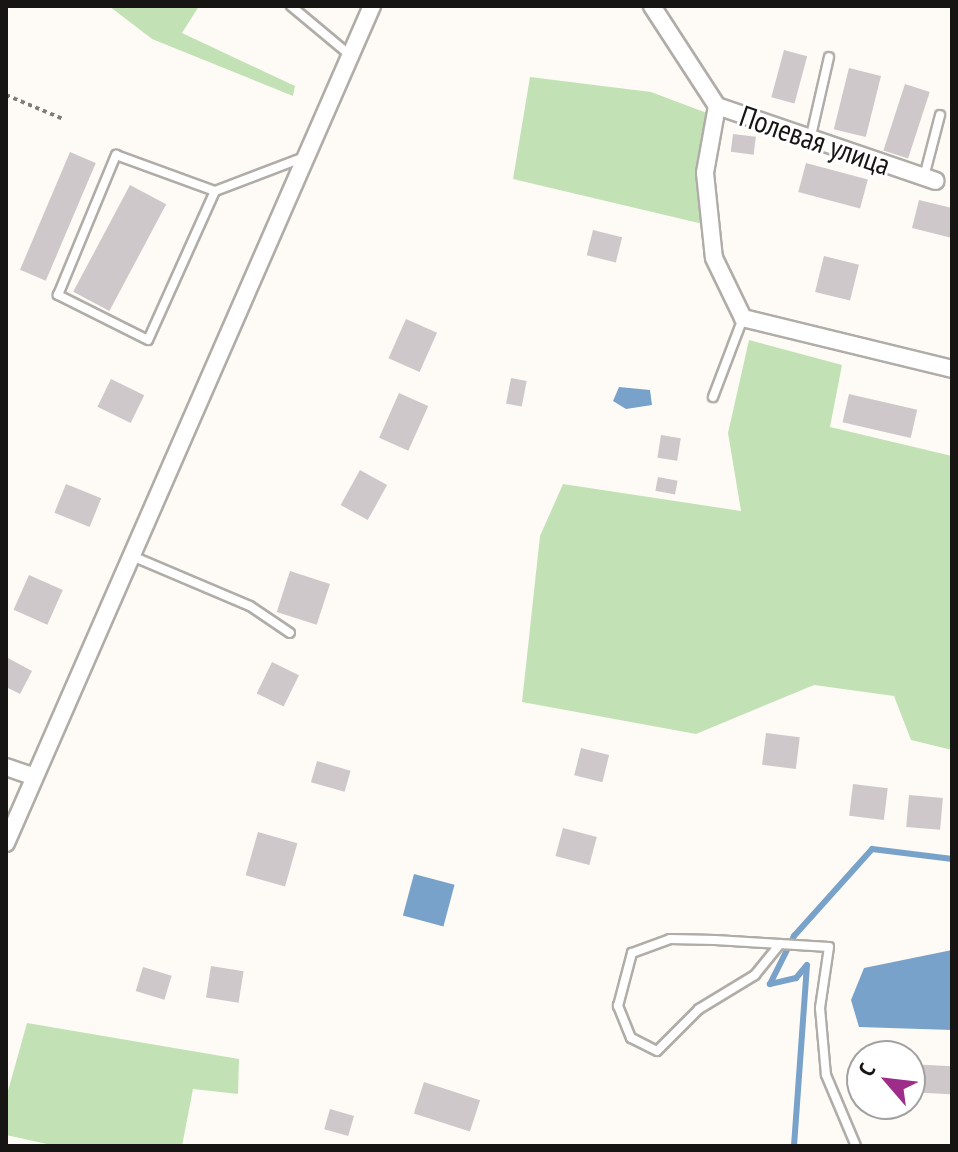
<!DOCTYPE html>
<meta charset="utf-8">
<style>
body{margin:0}
#map{position:relative;width:958px;height:1152px;overflow:hidden;background:#fefbf6;font-family:"PT Sans Narrow",sans-serif}
div>[style]{position:absolute}
.green>*{inset:0;background:#c2e2b6}
.water>*{inset:0;background:#78a2c9;transform-origin:0 0}
.stream>*{height:6px;margin:-3px;padding:0 3px;transform-origin:3px;border-radius:3px;background:#78a2c9}
.building>*{inset:0;background:#cec8cb;transform-origin:0 0}
.path>*{height:4px;margin-top:-2px;transform-origin:0;background:repeating-linear-gradient(90deg,#7f7d7a 0 4px,transparent 0 8px)}
.roads{filter:drop-shadow(2px 0 #b0ada8) drop-shadow(-2px 0 #b0ada8) drop-shadow(0 2px #b0ada8) drop-shadow(0 -2px #b0ada8)}
.lane>*{height:8px;margin:-4px;padding:0 4px;transform-origin:4px;border-radius:4px;background:#fff}
.street>*{height:16px;margin:-8px;padding:0 8px;transform-origin:8px;border-radius:8px;background:#fff}
span{translate:-50% -50%;white-space:nowrap;text-align:center;line-height:1.15;-webkit-text-stroke:6px #fff;paint-order:stroke}
.street-label{font-size:30px;color:#161513}
.frame{position:absolute;inset:0;border:8px solid #161513;pointer-events:none}
.north{position:absolute;left:846px;top:1040px;width:80px;height:80px;box-sizing:border-box;background:#fff;border:2px solid #a2a1a1;border-radius:50%;rotate:298deg;font-size:22px;font-weight:700;line-height:32px;text-align:center;color:#161513}
.north::after{content:'';display:block;margin:auto;width:28px;height:36px;background:#9e2d8a;clip-path:polygon(50% 0,100% 100%,50% 72%,0 100%)}
</style>
<div id="map">
<div class="green">
<div style="clip-path:polygon(109px 6px,199px 6px,182px 33px,295px 86px,293px 96px,152px 39px)"></div>
<div style="clip-path:polygon(530px 77px,651px 92px,707px 113px,698px 173px,703px 224px,513px 179px)"></div>
<div style="clip-path:polygon(749px 340px,842px 365px,830px 427px,952px 456px,952px 750px,911px 740px,894px 696px,814px 685px,696px 734px,522px 702px,540px 536px,563px 484px,741px 511px,728px 433px)"></div>
<div style="clip-path:polygon(27px 1023px,239px 1059px,238px 1094px,193px 1089px,182px 1146px,56px 1146px,6px 1135px,6px 1098px)"></div>
</div>
<div class="water">
<div style="clip-path:polygon(619px 387px,650px 390px,652px 405px,626px 409px,613px 401px)"></div>
<div style="left:414px;top:874px;width:42px;height:43px;rotate:15deg"></div>
<div style="clip-path:polygon(952px 950px,952px 1030px,859px 1027px,851px 1000px,864px 968px)"></div>
</div>
<div class="stream">
<div style="left:794px;top:1146px;width:181px;rotate:-85.9deg"></div>
<div style="left:807px;top:965px;width:17px;rotate:130deg"></div>
<div style="left:796px;top:978px;width:27px;rotate:167deg"></div>
<div style="left:770px;top:984px;width:54px;rotate:-63.4deg"></div>
<div style="left:794px;top:936px;width:117px;rotate:-48.1deg"></div>
<div style="left:872px;top:849px;width:81px;rotate:7.1deg"></div>
</div>
<div class="building">
<div style="left:784px;top:50px;width:24px;height:49px;rotate:15deg"></div>
<div style="left:849px;top:68px;width:33px;height:63px;rotate:14deg"></div>
<div style="left:905px;top:84px;width:26px;height:70px;rotate:18deg"></div>
<div style="left:733px;top:134px;width:23px;height:18px;rotate:7deg"></div>
<div style="left:70px;top:152px;width:28px;height:128px;rotate:23deg"></div>
<div style="left:806px;top:163px;width:64px;height:30px;rotate:15deg"></div>
<div style="left:130px;top:185px;width:41px;height:121px;rotate:28deg"></div>
<div style="clip-path:polygon(919px 200px,952px 208px,952px 238px,912px 228px)"></div>
<div style="left:593px;top:230px;width:30px;height:26px;rotate:14deg"></div>
<div style="left:824px;top:256px;width:36px;height:37px;rotate:14deg"></div>
<div style="left:406px;top:319px;width:34px;height:43px;rotate:24deg"></div>
<div style="left:511px;top:378px;width:16px;height:26px;rotate:11deg"></div>
<div style="left:111px;top:379px;width:37px;height:31px;rotate:26deg"></div>
<div style="left:399px;top:393px;width:32px;height:49px;rotate:24deg"></div>
<div style="left:849px;top:394px;width:70px;height:29px;rotate:13deg"></div>
<div style="left:661px;top:435px;width:20px;height:23px;rotate:9deg"></div>
<div style="left:360px;top:470px;width:31px;height:40px;rotate:29deg"></div>
<div style="left:658px;top:477px;width:20px;height:14px;rotate:11deg"></div>
<div style="left:66px;top:484px;width:38px;height:31px;rotate:22deg"></div>
<div style="left:290px;top:571px;width:42px;height:43px;rotate:18deg"></div>
<div style="left:29px;top:575px;width:37px;height:38px;rotate:24deg"></div>
<div style="clip-path:polygon(6px 657px,32px 671px,20px 694px,6px 687px)"></div>
<div style="left:272px;top:662px;width:30px;height:35px;rotate:26deg"></div>
<div style="left:766px;top:733px;width:34px;height:32px;rotate:7deg"></div>
<div style="left:581px;top:748px;width:29px;height:28px;rotate:14deg"></div>
<div style="left:317px;top:761px;width:35px;height:22px;rotate:16deg"></div>
<div style="left:853px;top:784px;width:35px;height:32px;rotate:7deg"></div>
<div style="left:909px;top:795px;width:34px;height:32px;rotate:5deg"></div>
<div style="left:563px;top:828px;width:35px;height:29px;rotate:15deg"></div>
<div style="left:258px;top:832px;width:41px;height:45px;rotate:16deg"></div>
<div style="left:211px;top:966px;width:33px;height:32px;rotate:9deg"></div>
<div style="left:143px;top:967px;width:30px;height:25px;rotate:17deg"></div>
<div style="left:910px;top:1064px;width:42px;height:28px;rotate:3deg"></div>
<div style="left:424px;top:1082px;width:59px;height:33px;rotate:18deg"></div>
<div style="left:330px;top:1109px;width:25px;height:21px;rotate:16deg"></div>
</div>
<div class="path">
<div style="left:6px;top:95px;width:62px;rotate:22.8deg"></div>
</div>
<div class="roads">
<div class="lane">
<div style="left:291px;top:6px;width:78px;rotate:39.8deg"></div>
<div style="left:810px;top:140px;width:85px;rotate:-77.1deg"></div>
<div style="left:924px;top:177px;width:64px;rotate:-75.5deg"></div>
<div style="left:215px;top:191px;width:163px;rotate:114.2deg"></div>
<div style="left:148px;top:340px;width:101px;rotate:-153.4deg"></div>
<div style="left:58px;top:295px;width:152px;rotate:-67.5deg"></div>
<div style="left:116px;top:155px;width:105px;rotate:20deg"></div>
<div style="left:215px;top:191px;width:93px;rotate:-20.8deg"></div>
<div style="left:713px;top:397px;width:85px;rotate:-69.2deg"></div>
<div style="left:132px;top:556px;width:128px;rotate:23deg"></div>
<div style="left:250px;top:606px;width:48px;rotate:34deg"></div>
<div style="left:780px;top:944px;width:40px;rotate:129deg"></div>
<div style="left:755px;top:975px;width:66px;rotate:148.7deg"></div>
<div style="left:699px;top:1009px;width:59px;rotate:135deg"></div>
<div style="left:657px;top:1051px;width:29px;rotate:-153deg"></div>
<div style="left:631px;top:1038px;width:35px;rotate:-112deg"></div>
<div style="left:618px;top:1006px;width:55px;rotate:-75.2deg"></div>
<div style="left:632px;top:953px;width:40px;rotate:-20.2deg"></div>
<div style="left:670px;top:939px;width:45px;rotate:1.3deg"></div>
<div style="left:715px;top:940px;width:114px;rotate:3.5deg"></div>
<div style="left:829px;top:947px;width:62px;rotate:98.4deg"></div>
<div style="left:820px;top:1008px;width:67px;rotate:84.9deg"></div>
<div style="left:826px;top:1075px;width:77px;rotate:67.1deg"></div>
</div>
<div class="street">
<div style="left:652px;top:6px;width:119px;rotate:57deg"></div>
<div style="left:717px;top:106px;width:231px;rotate:18.9deg"></div>
<div style="left:717px;top:106px;width:68px;rotate:100.2deg"></div>
<div style="left:705px;top:173px;width:85px;rotate:84deg"></div>
<div style="left:714px;top:258px;width:67px;rotate:64.2deg"></div>
<div style="left:743px;top:318px;width:215px;rotate:13.7deg"></div>
<div style="left:6px;top:767px;width:28px;rotate:19deg"></div>
<div style="left:6px;top:843px;width:914px;rotate:-66.38deg"></div>
</div>
</div>
<div class="street-label">
<span style="left:815px;top:140px;rotate:19deg">Полевая улица</span>
</div>
<div class="frame"></div>
<div class="north">С</div>
</div>
